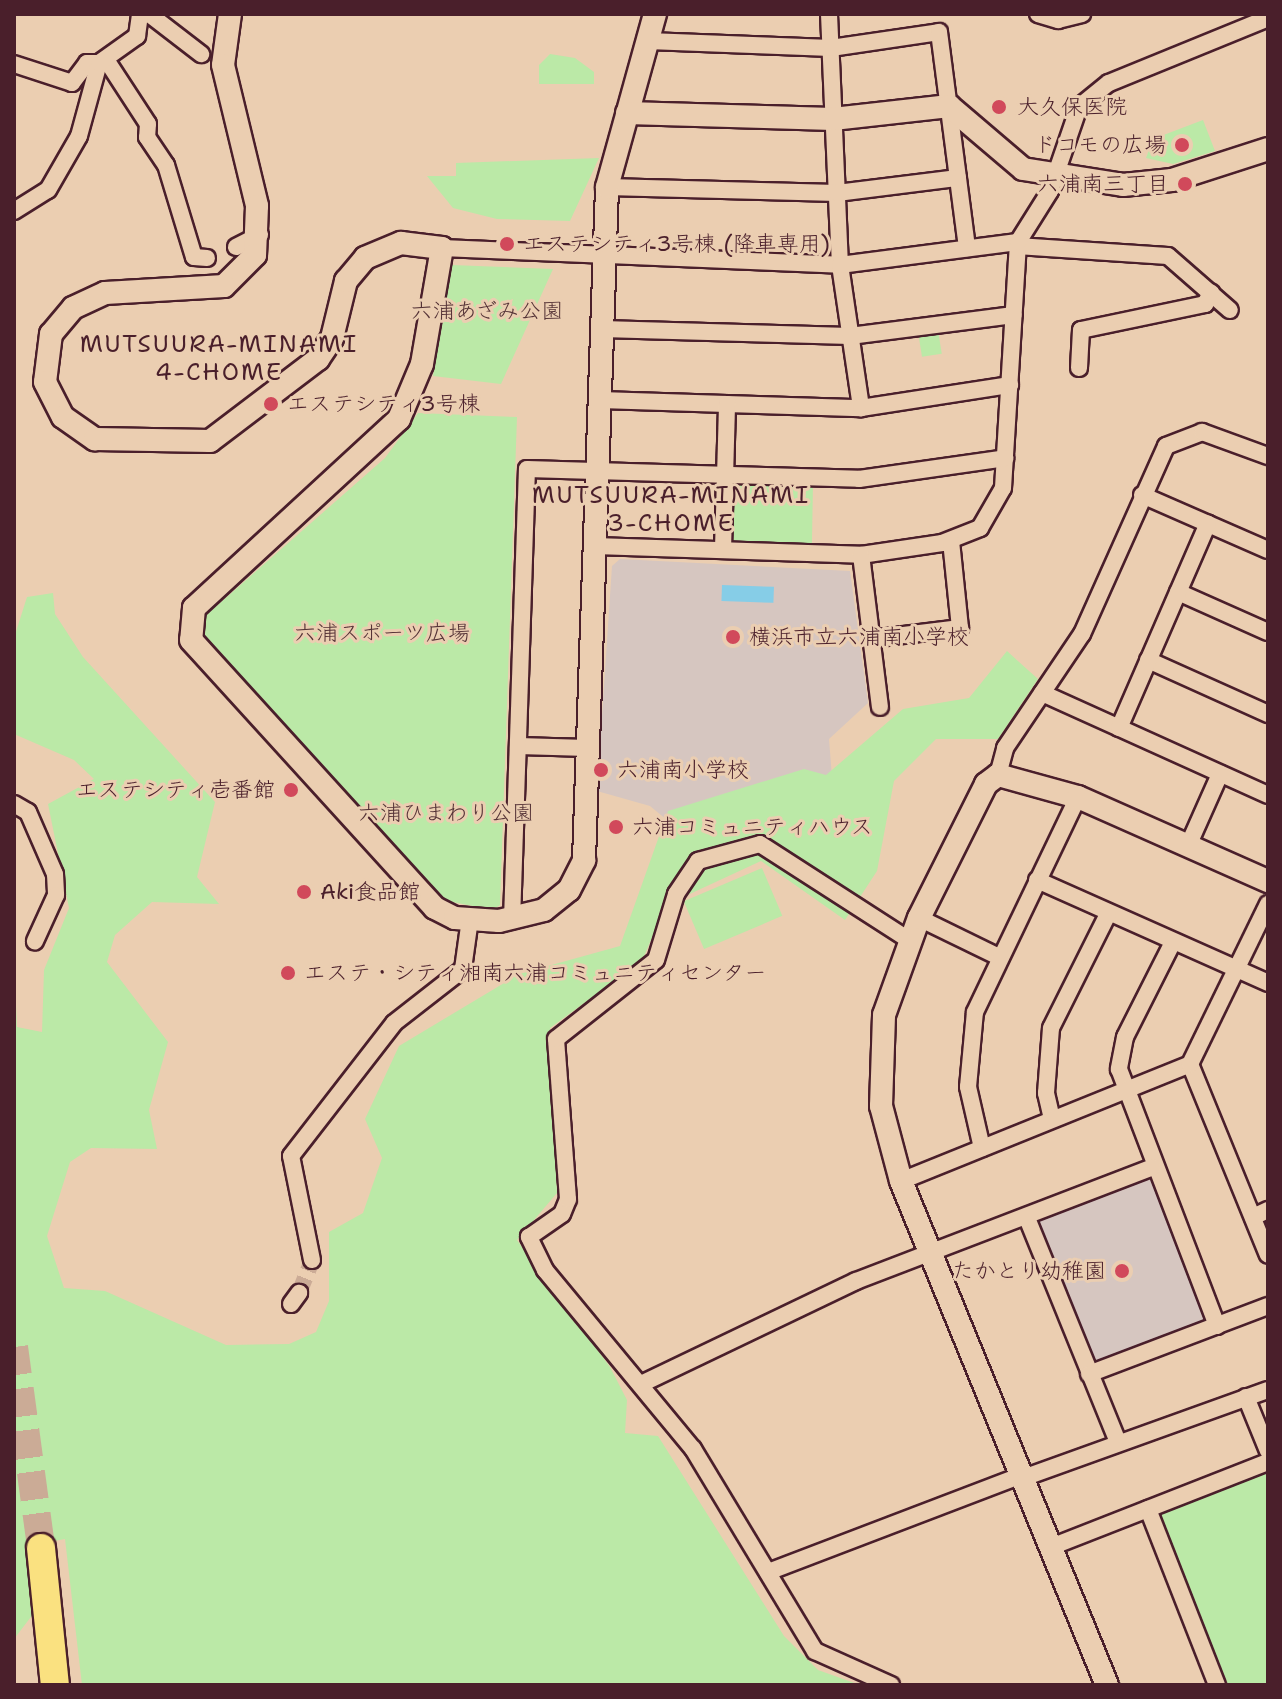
<!DOCTYPE html>
<meta charset="utf-8">
<style>
body{margin:0}
#map{position:relative;width:1282px;height:1699px;overflow:hidden;background:#ebceb1;font-family:"Shantell Sans","Klee One",sans-serif}
div>[style]{position:absolute}
.built>*{inset:0;background:#d6c6c0;transform-origin:0 0}
.green>*{inset:0;background:#bbe9a7;transform-origin:0 0}
.water>*{inset:0;background:#86cde7;transform-origin:0 0}
.street-tunnel>*{height:16px;margin-top:-8px;transform-origin:0;background:repeating-linear-gradient(90deg,#cbab96 0 16px,transparent 0 24px)}
.highway-tunnel>*{height:28px;margin-top:-14px;transform-origin:0;background:repeating-linear-gradient(90deg,#cbab96 0 28px,transparent 0 42px)}
.roads{filter:drop-shadow(2px 0 #4a1f2b) drop-shadow(-2px 0 #4a1f2b) drop-shadow(0 2px #4a1f2b) drop-shadow(0 -2px #4a1f2b)}
.street>*{height:16px;margin:-8px;padding:0 8px;transform-origin:8px;border-radius:8px;background:#ebceb1}
.secondary>*{height:22px;margin:-11px;padding:0 11px;transform-origin:11px;border-radius:11px;background:#ebceb1}
.highway>*{height:28px;margin:-14px;padding:0 14px;transform-origin:14px;border-radius:14px;background:#fae180}
.dots>*{width:22px;height:22px;translate:-50% -50%;box-sizing:border-box;border:4px solid #ebceb1;border-radius:50%}
span{translate:-50% -50%;white-space:nowrap;text-align:center;line-height:1.15;-webkit-text-stroke:6px #ebceb1;paint-order:stroke}
.poi-label{font-size:22px;color:#4a1f2b}
.left{translate:0 -50%;text-align:left}
.right{translate:-100% -50%;text-align:right}
.park-label{font-size:22px;color:#553337}
.neighbourhood-label{font-size:24px;color:#4a1f2b;letter-spacing:2px}
.frame{position:absolute;inset:0;border:16px solid #4a1f2b;pointer-events:none}
</style>
<div id="map">
<div class="built">
<div style="clip-path:polygon(620px 559px,850px 571px,868px 703px,829px 739px,832px 777px,678px 829px,650px 806px,597px 791px,612px 566px)"></div>
<div style="left:1151px;top:1172px;width:162px;height:131px;rotate:67deg"></div>
</div>
<div class="green">
<div style="clip-path:polygon(550px 54px,575px 58px,594px 72px,594px 84px,539px 84px,539px 65px)"></div>
<div style="clip-path:polygon(1203px 120px,1215px 151px,1173px 164px,1146px 158px,1153px 139px)"></div>
<div style="clip-path:polygon(599px 158px,570px 221px,497px 219px,453px 208px,427px 176px,456px 176px,456px 163px)"></div>
<div style="clip-path:polygon(452px 265px,553px 269px,501px 384px,433px 376px)"></div>
<div style="left:938px;top:330px;width:24px;height:20px;rotate:81deg"></div>
<div style="clip-path:polygon(418px 413px,517px 417px,500px 905px,493px 910px,442px 900px,203px 637px,204px 617px,385px 458px)"></div>
<div style="left:726px;top:482px;width:87px;height:62px;rotate:1deg"></div>
<div style="clip-path:polygon(53px 593px,55px 614px,83px 657px,215px 802px,197px 877px,219px 904px,152px 902px,115px 935px,107px 962px,168px 1042px,149px 1110px,157px 1149px,91px 1148px,70px 1162px,47px 1236px,64px 1288px,105px 1291px,226px 1345px,289px 1344px,316px 1332px,329px 1301px,329px 1232px,363px 1213px,382px 1158px,365px 1119px,399px 1046px,519px 974px,620px 946px,668px 811px,804px 769px,826px 775px,903px 709px,969px 698px,1007px 651px,1038px 679px,998px 739px,936px 739px,894px 781px,877px 871px,845px 920px,761px 861px,666px 905px,642px 961px,550px 1028px,557px 1193px,517px 1240px,610px 1367px,627px 1400px,625px 1433px,658px 1436px,784px 1636px,818px 1670px,860px 1685px,82px 1685px,65px 1539px,39px 1544px,37px 1609px,14px 1639px,14px 959px,17px 1027px,42px 1032px,44px 970px,69px 908px,48px 804px,94px 779px,74px 760px,14px 734px,14px 638px,27px 597px)"></div>
<div style="left:762px;top:868px;width:52px;height:85px;rotate:67deg"></div>
<div style="clip-path:polygon(1268px 1467px,1268px 1683px,1228px 1685px,1157px 1514px)"></div>
</div>
<div class="water">
<div style="left:722px;top:585px;width:52px;height:16px;rotate:2deg"></div>
</div>
<div class="street-tunnel">
<div style="left:299px;top:1293px;width:35px;rotate:-68deg"></div>
</div>
<div class="highway-tunnel">
<div style="left:14px;top:1347px;width:203px;rotate:82.3deg"></div>
</div>
<div class="roads">
<div class="street">
<div style="left:149px;top:14px;width:66px;rotate:37.6deg"></div>
<div style="left:829px;top:14px;width:251px;rotate:87.5deg"></div>
<div style="left:840px;top:265px;width:145px;rotate:81.6deg"></div>
<div style="left:1038px;top:14px;width:21px;rotate:17deg"></div>
<div style="left:1058px;top:20px;width:25px;rotate:-14deg"></div>
<div style="left:648px;top:41px;width:183px;rotate:2.2deg"></div>
<div style="left:831px;top:48px;width:109px;rotate:-8.4deg"></div>
<div style="left:939px;top:32px;width:218px;rotate:82.6deg"></div>
<div style="left:107px;top:61px;width:75px;rotate:56.9deg"></div>
<div style="left:148px;top:124px;width:13px;rotate:94deg"></div>
<div style="left:147px;top:137px;width:34px;rotate:56deg"></div>
<div style="left:166px;top:165px;width:96px;rotate:73.1deg"></div>
<div style="left:194px;top:257px;width:13px;rotate:4deg"></div>
<div style="left:14px;top:64px;width:61px;rotate:18.1deg"></div>
<div style="left:72px;top:83px;width:25px;rotate:-53deg"></div>
<div style="left:87px;top:63px;width:12px"></div>
<div style="left:607px;top:187px;width:230px;rotate:1.5deg"></div>
<div style="left:837px;top:193px;width:122px;rotate:-7.1deg"></div>
<div style="left:14px;top:211px;width:40px;rotate:-32deg"></div>
<div style="left:48px;top:190px;width:62px;rotate:-60.1deg"></div>
<div style="left:79px;top:136px;width:76px;rotate:-74.7deg"></div>
<div style="left:99px;top:63px;width:47px;rotate:-35.4deg"></div>
<div style="left:137px;top:36px;width:22px;rotate:-82deg"></div>
<div style="left:1017px;top:246px;width:151px;rotate:3.8deg"></div>
<div style="left:1168px;top:256px;width:82px;rotate:41.1deg"></div>
<div style="left:236px;top:247px;width:27px;rotate:-27deg"></div>
<div style="left:442px;top:248px;width:398px;rotate:2.4deg"></div>
<div style="left:840px;top:265px;width:179px;rotate:-7.4deg"></div>
<div style="left:602px;top:329px;width:248px;rotate:1.6deg"></div>
<div style="left:850px;top:336px;width:165px;rotate:-7.3deg"></div>
<div style="left:1079px;top:368px;width:38px;rotate:-87deg"></div>
<div style="left:1081px;top:330px;width:127px;rotate:-11.8deg"></div>
<div style="left:1205px;top:304px;width:13px;rotate:-61deg"></div>
<div style="left:600px;top:400px;width:261px;rotate:1.8deg"></div>
<div style="left:861px;top:408px;width:151px;rotate:-8.8deg"></div>
<div style="left:1142px;top:495px;width:137px;rotate:23.6deg"></div>
<div style="left:595px;top:546px;width:266px;rotate:1.9deg"></div>
<div style="left:861px;top:555px;width:82px;rotate:-8.4deg"></div>
<div style="left:942px;top:543px;width:41px;rotate:-21.5deg"></div>
<div style="left:980px;top:528px;width:46px;rotate:-60.1deg"></div>
<div style="left:1003px;top:488px;width:246px;rotate:-86.5deg"></div>
<div style="left:1018px;top:242px;width:60px;rotate:-57.9deg"></div>
<div style="left:1050px;top:191px;width:89px;rotate:-71deg"></div>
<div style="left:1079px;top:107px;width:38px;rotate:-39deg"></div>
<div style="left:1109px;top:83px;width:172px;rotate:-22.2deg"></div>
<div style="left:723px;top:549px;width:145px;rotate:-88.4deg"></div>
<div style="left:861px;top:555px;width:153px;rotate:82.9deg"></div>
<div style="left:1178px;top:592px;width:98px;rotate:24deg"></div>
<div style="left:871px;top:639px;width:90px;rotate:-7deg"></div>
<div style="left:960px;top:628px;width:87px;rotate:-95.9deg"></div>
<div style="left:1148px;top:660px;width:132px;rotate:24.2deg"></div>
<div style="left:1042px;top:693px;width:248px;rotate:24.3deg"></div>
<div style="left:1119px;top:728px;width:223px;rotate:-66.5deg"></div>
<div style="left:518px;top:746px;width:70px;rotate:1.6deg"></div>
<div style="left:998px;top:775px;width:28px;rotate:-75deg"></div>
<div style="left:1005px;top:748px;width:138px;rotate:-56deg"></div>
<div style="left:1082px;top:634px;width:206px;rotate:-65.9deg"></div>
<div style="left:1166px;top:446px;width:39px;rotate:-21deg"></div>
<div style="left:1202px;top:432px;width:70px;rotate:20deg"></div>
<div style="left:14px;top:804px;width:16px;rotate:30deg"></div>
<div style="left:28px;top:812px;width:68px;rotate:66.5deg"></div>
<div style="left:55px;top:874px;width:21px;rotate:87deg"></div>
<div style="left:56px;top:895px;width:51px;rotate:114.5deg"></div>
<div style="left:1188px;top:846px;width:79px;rotate:-66deg"></div>
<div style="left:1037px;top:880px;width:253px;rotate:24deg"></div>
<div style="left:919px;top:918px;width:87px;rotate:26deg"></div>
<div style="left:512px;top:920px;width:451px;rotate:-88.1deg"></div>
<div style="left:527px;top:469px;width:332px;rotate:1.7deg"></div>
<div style="left:859px;top:479px;width:148px;rotate:-8.1deg"></div>
<div style="left:1173px;top:942px;width:106px;rotate:116.8deg"></div>
<div style="left:1125px;top:1037px;width:33px;rotate:101deg"></div>
<div style="left:1119px;top:1069px;width:275px;rotate:69.1deg"></div>
<div style="left:1190px;top:1064px;width:206px;rotate:67.8deg"></div>
<div style="left:1052px;top:1119px;width:27px;rotate:-103deg"></div>
<div style="left:1046px;top:1093px;width:65px;rotate:-85.6deg"></div>
<div style="left:1051px;top:1028px;width:127px;rotate:-63.4deg"></div>
<div style="left:982px;top:1148px;width:63px;rotate:-102.9deg"></div>
<div style="left:968px;top:1087px;width:75px;rotate:-84.7deg"></div>
<div style="left:975px;top:1012px;width:238px;rotate:-64.4deg"></div>
<div style="left:901px;top:1181px;width:312px;rotate:-22deg"></div>
<div style="left:1190px;top:1064px;width:178px;rotate:-64deg"></div>
<div style="left:1253px;top:1217px;width:17px;rotate:-25deg"></div>
<div style="left:1027px;top:1218px;width:242px;rotate:67.9deg"></div>
<div style="left:312px;top:1260px;width:106px;rotate:-101.4deg"></div>
<div style="left:291px;top:1156px;width:168px;rotate:-52.2deg"></div>
<div style="left:394px;top:1023px;width:88px;rotate:-38deg"></div>
<div style="left:463px;top:969px;width:50px;rotate:-82deg"></div>
<div style="left:291px;top:1304px;width:14px;rotate:-54deg"></div>
<div style="left:1089px;top:1374px;width:191px;rotate:-20.8deg"></div>
<div style="left:641px;top:1384px;width:238px;rotate:-25.6deg"></div>
<div style="left:856px;top:1281px;width:318px;rotate:-21deg"></div>
<div style="left:1246px;top:1397px;width:58px;rotate:67.8deg"></div>
<div style="left:1023px;top:1478px;width:260px;rotate:-19.8deg"></div>
<div style="left:1148px;top:1509px;width:189px;rotate:68.6deg"></div>
<div style="left:1051px;top:1547px;width:233px;rotate:-21.4deg"></div>
<div style="left:768px;top:1572px;width:272px;rotate:-20.9deg"></div>
<div style="left:891px;top:1685px;width:83px;rotate:-155.9deg"></div>
<div style="left:815px;top:1651px;width:236px;rotate:-121.1deg"></div>
<div style="left:693px;top:1449px;width:232px;rotate:-129.6deg"></div>
<div style="left:545px;top:1270px;width:37px;rotate:-116deg"></div>
<div style="left:529px;top:1237px;width:40px;rotate:-34.9deg"></div>
<div style="left:562px;top:1214px;width:16px;rotate:-68deg"></div>
<div style="left:568px;top:1199px;width:160px;rotate:-94.3deg"></div>
<div style="left:556px;top:1039px;width:127px;rotate:-38.3deg"></div>
<div style="left:656px;top:960px;width:69px;rotate:-73.1deg"></div>
<div style="left:676px;top:894px;width:40px;rotate:-56deg"></div>
<div style="left:698px;top:861px;width:64px;rotate:-15.3deg"></div>
<div style="left:760px;top:844px;width:177px;rotate:32.8deg"></div>
</div>
<div class="secondary">
<div style="left:230px;top:14px;width:51px;rotate:97.8deg"></div>
<div style="left:223px;top:65px;width:145px;rotate:76.4deg"></div>
<div style="left:257px;top:206px;width:49px;rotate:92.3deg"></div>
<div style="left:255px;top:255px;width:44px;rotate:135deg"></div>
<div style="left:224px;top:286px;width:119px;rotate:176.6deg"></div>
<div style="left:105px;top:293px;width:35px;rotate:155deg"></div>
<div style="left:73px;top:308px;width:34px;rotate:130deg"></div>
<div style="left:51px;top:334px;width:48px;rotate:97.1deg"></div>
<div style="left:45px;top:382px;width:39px;rotate:63deg"></div>
<div style="left:63px;top:417px;width:39px;rotate:35deg"></div>
<div style="left:95px;top:439px;width:115px;rotate:1deg"></div>
<div style="left:210px;top:441px;width:136px;rotate:-37.2deg"></div>
<div style="left:318px;top:359px;width:25px;rotate:-56deg"></div>
<div style="left:332px;top:338px;width:59px;rotate:-76.2deg"></div>
<div style="left:346px;top:281px;width:30px;rotate:-50deg"></div>
<div style="left:365px;top:258px;width:39px;rotate:-23deg"></div>
<div style="left:401px;top:243px;width:41px;rotate:7deg"></div>
<div style="left:442px;top:248px;width:118px;rotate:99.8deg"></div>
<div style="left:422px;top:364px;width:60px;rotate:112.7deg"></div>
<div style="left:399px;top:419px;width:279px;rotate:137.3deg"></div>
<div style="left:194px;top:608px;width:32px;rotate:95deg"></div>
<div style="left:191px;top:640px;width:362px;rotate:47.7deg"></div>
<div style="left:435px;top:908px;width:22px;rotate:27deg"></div>
<div style="left:455px;top:918px;width:44px;rotate:3.9deg"></div>
<div style="left:499px;top:921px;width:46px;rotate:-13.7deg"></div>
<div style="left:544px;top:910px;width:32px;rotate:-39deg"></div>
<div style="left:569px;top:890px;width:34px;rotate:-63deg"></div>
<div style="left:584px;top:860px;width:673px;rotate:-88.04deg"></div>
<div style="left:607px;top:187px;width:180px;rotate:-74.5deg"></div>
<div style="left:627px;top:113px;width:206px;rotate:1.7deg"></div>
<div style="left:833px;top:119px;width:117px;rotate:-6.4deg"></div>
<div style="left:949px;top:106px;width:97px;rotate:40.4deg"></div>
<div style="left:1023px;top:169px;width:101px;rotate:9.1deg"></div>
<div style="left:1123px;top:185px;width:49px;rotate:-5.8deg"></div>
<div style="left:1172px;top:180px;width:101px;rotate:-17.9deg"></div>
<div style="left:1107px;top:1685px;width:544px;rotate:-112.23deg"></div>
<div style="left:901px;top:1181px;width:78px;rotate:-104.9deg"></div>
<div style="left:881px;top:1106px;width:91px;rotate:-88.1deg"></div>
<div style="left:884px;top:1015px;width:103px;rotate:-70.2deg"></div>
<div style="left:919px;top:918px;width:150px;rotate:-63.4deg"></div>
<div style="left:986px;top:784px;width:15px;rotate:-37deg"></div>
<div style="left:998px;top:775px;width:83px;rotate:15.4deg"></div>
<div style="left:1078px;top:797px;width:208px;rotate:23.9deg"></div>
</div>
<div class="highway">
<div style="left:41px;top:1548px;width:138px;rotate:84.2deg"></div>
</div>
</div>
<div class="dots">
<div style="left:999px;top:107px;background:#d1495b"></div>
<div style="left:1182px;top:145px;background:#d1495b"></div>
<div style="left:1185px;top:184px;background:#d1495b"></div>
<div style="left:507px;top:244px;background:#d1495b"></div>
<div style="left:271px;top:404px;background:#d1495b"></div>
<div style="left:733px;top:637px;background:#d1495b"></div>
<div style="left:601px;top:770px;background:#d1495b"></div>
<div style="left:291px;top:790px;background:#d1495b"></div>
<div style="left:616px;top:827px;background:#d1495b"></div>
<div style="left:304px;top:892px;background:#d1495b"></div>
<div style="left:288px;top:973px;background:#d1495b"></div>
<div style="left:1122px;top:1271px;background:#d1495b"></div>
</div>
<div class="poi-label">
<span class="left" style="left:1017px;top:107px">大久保医院</span>
<span class="right" style="left:1166px;top:145px">ドコモの広場</span>
<span class="right" style="left:1169px;top:184px">六浦南三丁目</span>
<span class="left" style="left:523px;top:244px">エステシティ3号棟 (降車専用)</span>
<span class="left" style="left:287px;top:404px">エステシティ3号棟</span>
<span class="left" style="left:749px;top:637px">横浜市立六浦南小学校</span>
<span class="left" style="left:617px;top:770px">六浦南小学校</span>
<span class="right" style="left:275px;top:790px">エステシティ壱番館</span>
<span class="left" style="left:632px;top:827px">六浦コミュニティハウス</span>
<span class="left" style="left:320px;top:892px">Aki食品館</span>
<span class="left" style="left:304px;top:973px">エステ・シティ湘南六浦コミュニティセンター</span>
<span class="right" style="left:1106px;top:1271px">たかとり幼稚園</span>
</div>
<div class="park-label">
<span style="left:487px;top:311px">六浦あざみ公園</span>
<span style="left:382px;top:633px">六浦スポーツ広場</span>
<span style="left:446px;top:813px">六浦ひまわり公園</span>
</div>
<div class="neighbourhood-label">
<span style="left:219px;top:359px">MUTSUURA-MINAMI<br>4-CHOME</span>
<span style="left:671px;top:510px">MUTSUURA-MINAMI<br>3-CHOME</span>
</div>
<div class="frame"></div>
</div>
